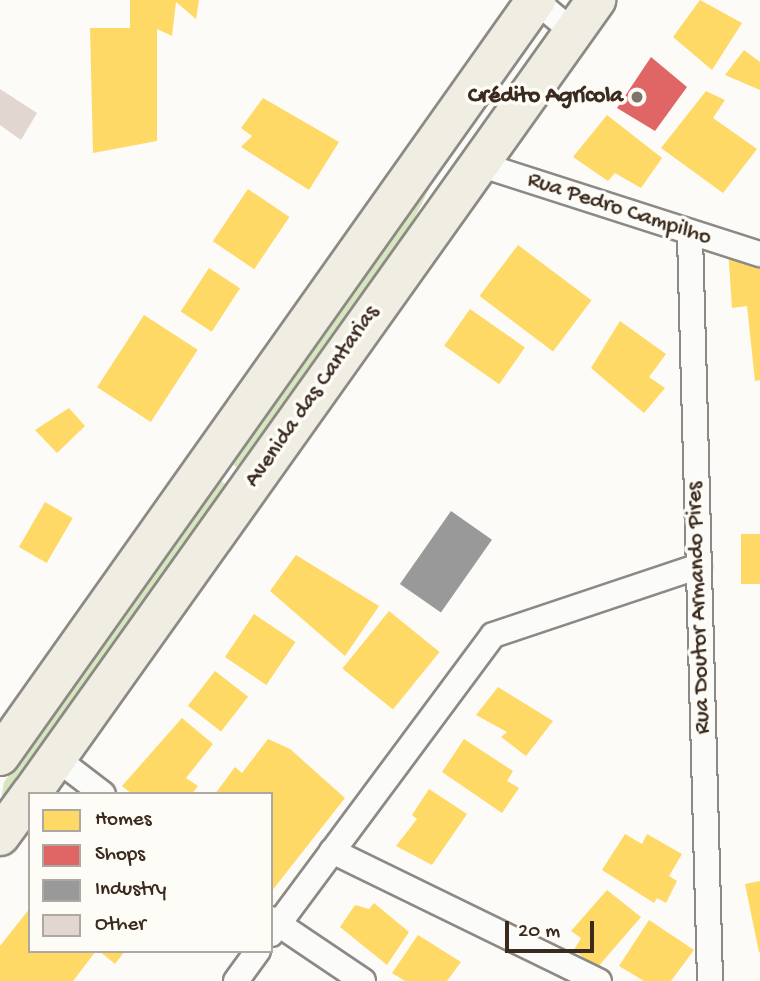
<!DOCTYPE html>
<meta charset="utf-8">
<style>
body{margin:0}
#map{position:relative;width:760px;height:981px;overflow:hidden;background:#fcfbf8;font-family:"Gochi Hand",sans-serif}
div>[style]{position:absolute}
.green>*{inset:0;background:#d6e6be}
.homes>*{inset:0;background:#ffd966;transform-origin:0 0}
.shops>*{inset:0;background:#e06666}
.industry>*{inset:0;background:#999;transform-origin:0 0}
.building>*{inset:0;background:#e1d7d0}
.roads{filter:drop-shadow(2px 0 #8d8985) drop-shadow(-2px 0 #8d8985) drop-shadow(0 2px #8d8985) drop-shadow(0 -2px #8d8985)}
.minor>*{height:24px;margin:-12px;padding:0 12px;transform-origin:12px;border-radius:12px;background:#fbfbf9}
.primary>*{height:38px;margin:-19px;padding:0 19px;transform-origin:19px;border-radius:19px;background:#f0ede2}
.dots>*{width:19px;height:19px;translate:-50% -50%;box-sizing:border-box;border:4px solid #fdfcf7;border-radius:50%}
span{translate:-50% -50%;white-space:nowrap;text-align:center;line-height:1.15;-webkit-text-stroke:7px #fdfcf7;paint-order:stroke}
.poi-label{font-size:23px;color:#3b2a1e;font-weight:700}
.right{translate:-100% -50%;text-align:right}
.street-label{font-size:23px;color:#3b2a1e}
.legend{position:absolute;left:28px;top:792px;width:245px;height:161px;box-sizing:border-box;background:#fdfcf7;border:2px solid #afa8a0;margin:0;padding:9px 12px;list-style:none;font-size:21px;color:#3b2a1e}
.legend li{display:flex;align-items:center;gap:14px;height:35px}
.legend b{width:35px;border:2px solid #afa8a0}
.scale{position:absolute;left:505px;top:921px;width:89px;height:32px;box-sizing:border-box;border:4px solid #3b2a1e;border-top:0;padding-left:9px;font-size:21px;line-height:24px;white-space:nowrap;color:#3b2a1e;-webkit-text-stroke:5px #fdfcf7;paint-order:stroke}
</style>
<div id="map">
<div class="green">
<div style="clip-path:polygon(435px 177px,399px 249px,241px 471px,231px 463px)"></div>
<div style="clip-path:polygon(218px 479px,229px 486px,0 807px,4px 782px)"></div>
</div>
<div class="homes">
<div style="clip-path:polygon(130px 0,199px 0,196px 19px,176px 2px,172px 36px,157px 29px,157px 141px,93px 153px,90px 28px,130px 28px)"></div>
<div style="clip-path:polygon(700px 0,742px 23px,712px 70px,673px 37px)"></div>
<div style="clip-path:polygon(744px 50px,760px 62px,760px 90px,725px 75px)"></div>
<div style="clip-path:polygon(706px 91px,725px 100px,713px 118px,757px 149px,723px 193px,661px 148px)"></div>
<div style="clip-path:polygon(263px 98px,339px 142px,309px 190px,241px 147px,252px 136px,241px 128px)"></div>
<div style="clip-path:polygon(607px 115px,662px 158px,641px 188px,615px 173px,608px 181px,573px 157px)"></div>
<div style="left:248px;top:189px;width:50px;height:63px;rotate:34deg"></div>
<div style="left:518px;top:245px;width:92px;height:64px;rotate:37deg"></div>
<div style="clip-path:polygon(728px 249px,760px 259px,760px 380px,755px 381px,747px 306px,732px 308px)"></div>
<div style="left:209px;top:268px;width:37px;height:52px;rotate:33deg"></div>
<div style="left:470px;top:309px;width:67px;height:45px;rotate:35deg"></div>
<div style="left:144px;top:315px;width:64px;height:86px;rotate:33deg"></div>
<div style="clip-path:polygon(620px 321px,666px 354px,649px 377px,665px 388px,644px 413px,591px 368px)"></div>
<div style="clip-path:polygon(69px 408px,85px 426px,57px 453px,35px 430px)"></div>
<div style="left:45px;top:502px;width:32px;height:52px;rotate:30deg"></div>
<div style="left:760px;top:534px;width:50px;height:19px;rotate:90deg"></div>
<div style="clip-path:polygon(296px 555px,379px 606px,345px 656px,270px 591px)"></div>
<div style="left:389px;top:611px;width:65px;height:74px;rotate:39deg"></div>
<div style="left:254px;top:614px;width:50px;height:52px;rotate:34deg"></div>
<div style="left:215px;top:671px;width:42px;height:44px;rotate:38deg"></div>
<div style="clip-path:polygon(498px 687px,553px 721px,526px 756px,501px 737px,507px 732px,476px 715px)"></div>
<div style="clip-path:polygon(182px 718px,213px 744px,186px 778px,198px 786px,192px 794px,132px 794px,122px 786px)"></div>
<div style="clip-path:polygon(268px 739px,290px 749px,345px 798px,271px 892px,271px 794px,215px 794px,235px 767px,242px 773px)"></div>
<div style="clip-path:polygon(464px 739px,513px 771px,507px 781px,519px 788px,502px 813px,442px 772px)"></div>
<div style="clip-path:polygon(429px 789px,467px 814px,432px 865px,396px 846px,417px 819px,412px 815px)"></div>
<div style="clip-path:polygon(625px 834px,642px 844px,647px 834px,682px 854px,669px 876px,677px 881px,666px 903px,657px 898px,654px 903px,602px 870px)"></div>
<div style="clip-path:polygon(760px 881px,760px 952px,759px 952px,745px 884px)"></div>
<div style="clip-path:polygon(607px 890px,641px 917px,597px 968px,574px 950px,581px 938px,571px 931px)"></div>
<div style="clip-path:polygon(374px 903px,409px 932px,387px 965px,340px 927px,355px 905px,369px 909px)"></div>
<div style="clip-path:polygon(30px 908px,30px 951px,96px 951px,73px 981px,0 981px,0 946px)"></div>
<div style="clip-path:polygon(649px 920px,694px 950px,671px 981px,644px 981px,619px 966px)"></div>
<div style="clip-path:polygon(418px 935px,461px 962px,447px 981px,405px 981px,392px 973px)"></div>
<div style="clip-path:polygon(99px 951px,125px 951px,115px 964px)"></div>
</div>
<div class="shops">
<div style="clip-path:polygon(651px 57px,687px 87px,655px 131px,617px 108px)"></div>
</div>
<div class="industry">
<div style="left:451px;top:511px;width:50px;height:89px;rotate:35deg"></div>
</div>
<div class="building">
<div style="clip-path:polygon(0 89px,37px 113px,21px 140px,0 125px)"></div>
</div>
<div class="roads">
<div class="minor">
<div style="left:535px;top:0;width:50px;rotate:40.1deg"></div>
<div style="left:479px;top:164px;width:295px;rotate:17.8deg"></div>
<div style="left:690px;top:236px;width:745px;rotate:88.46deg"></div>
<div style="left:56px;top:758px;width:59px;rotate:37.5deg"></div>
<div style="left:332px;top:851px;width:297px;rotate:26deg"></div>
<div style="left:271px;top:919px;width:111px;rotate:34deg"></div>
<div style="left:271px;top:934px;width:372px;rotate:-53.4deg"></div>
<div style="left:493px;top:635px;width:217px;rotate:-18.5deg"></div>
<div style="left:236px;top:981px;width:37px;rotate:-54deg"></div>
</div>
<div class="primary">
<div style="left:0;top:756px;width:927px;rotate:-54.66deg"></div>
<div style="left:31px;top:794px;width:975px;rotate:-54.56deg"></div>
<div style="left:0;top:836px;width:51px;rotate:-53.8deg"></div>
</div>
</div>
<div class="dots">
<div style="left:637px;top:97px;background:#7f736a"></div>
</div>
<div class="poi-label">
<span class="right" style="left:623px;top:97px">Crédito Agrícola</span>
</div>
<div class="street-label">
<span style="left:619px;top:210px;rotate:18deg">Rua Pedro Campilho</span>
<span style="left:313px;top:397px;rotate:-55deg">Avenida das Cantarias</span>
<span style="left:700px;top:608px;rotate:-92deg">Rua Doutor Armando Pires</span>
</div>
<ul class="legend">
<li><b style="height:19px;background:#ffd966"></b>Homes</li>
<li><b style="height:19px;background:#e06666"></b>Shops</li>
<li><b style="height:19px;background:#999"></b>Industry</li>
<li><b style="height:19px;background:#e1d7d0"></b>Other</li>
</ul>
<div class="scale">20 m</div>
</div>
